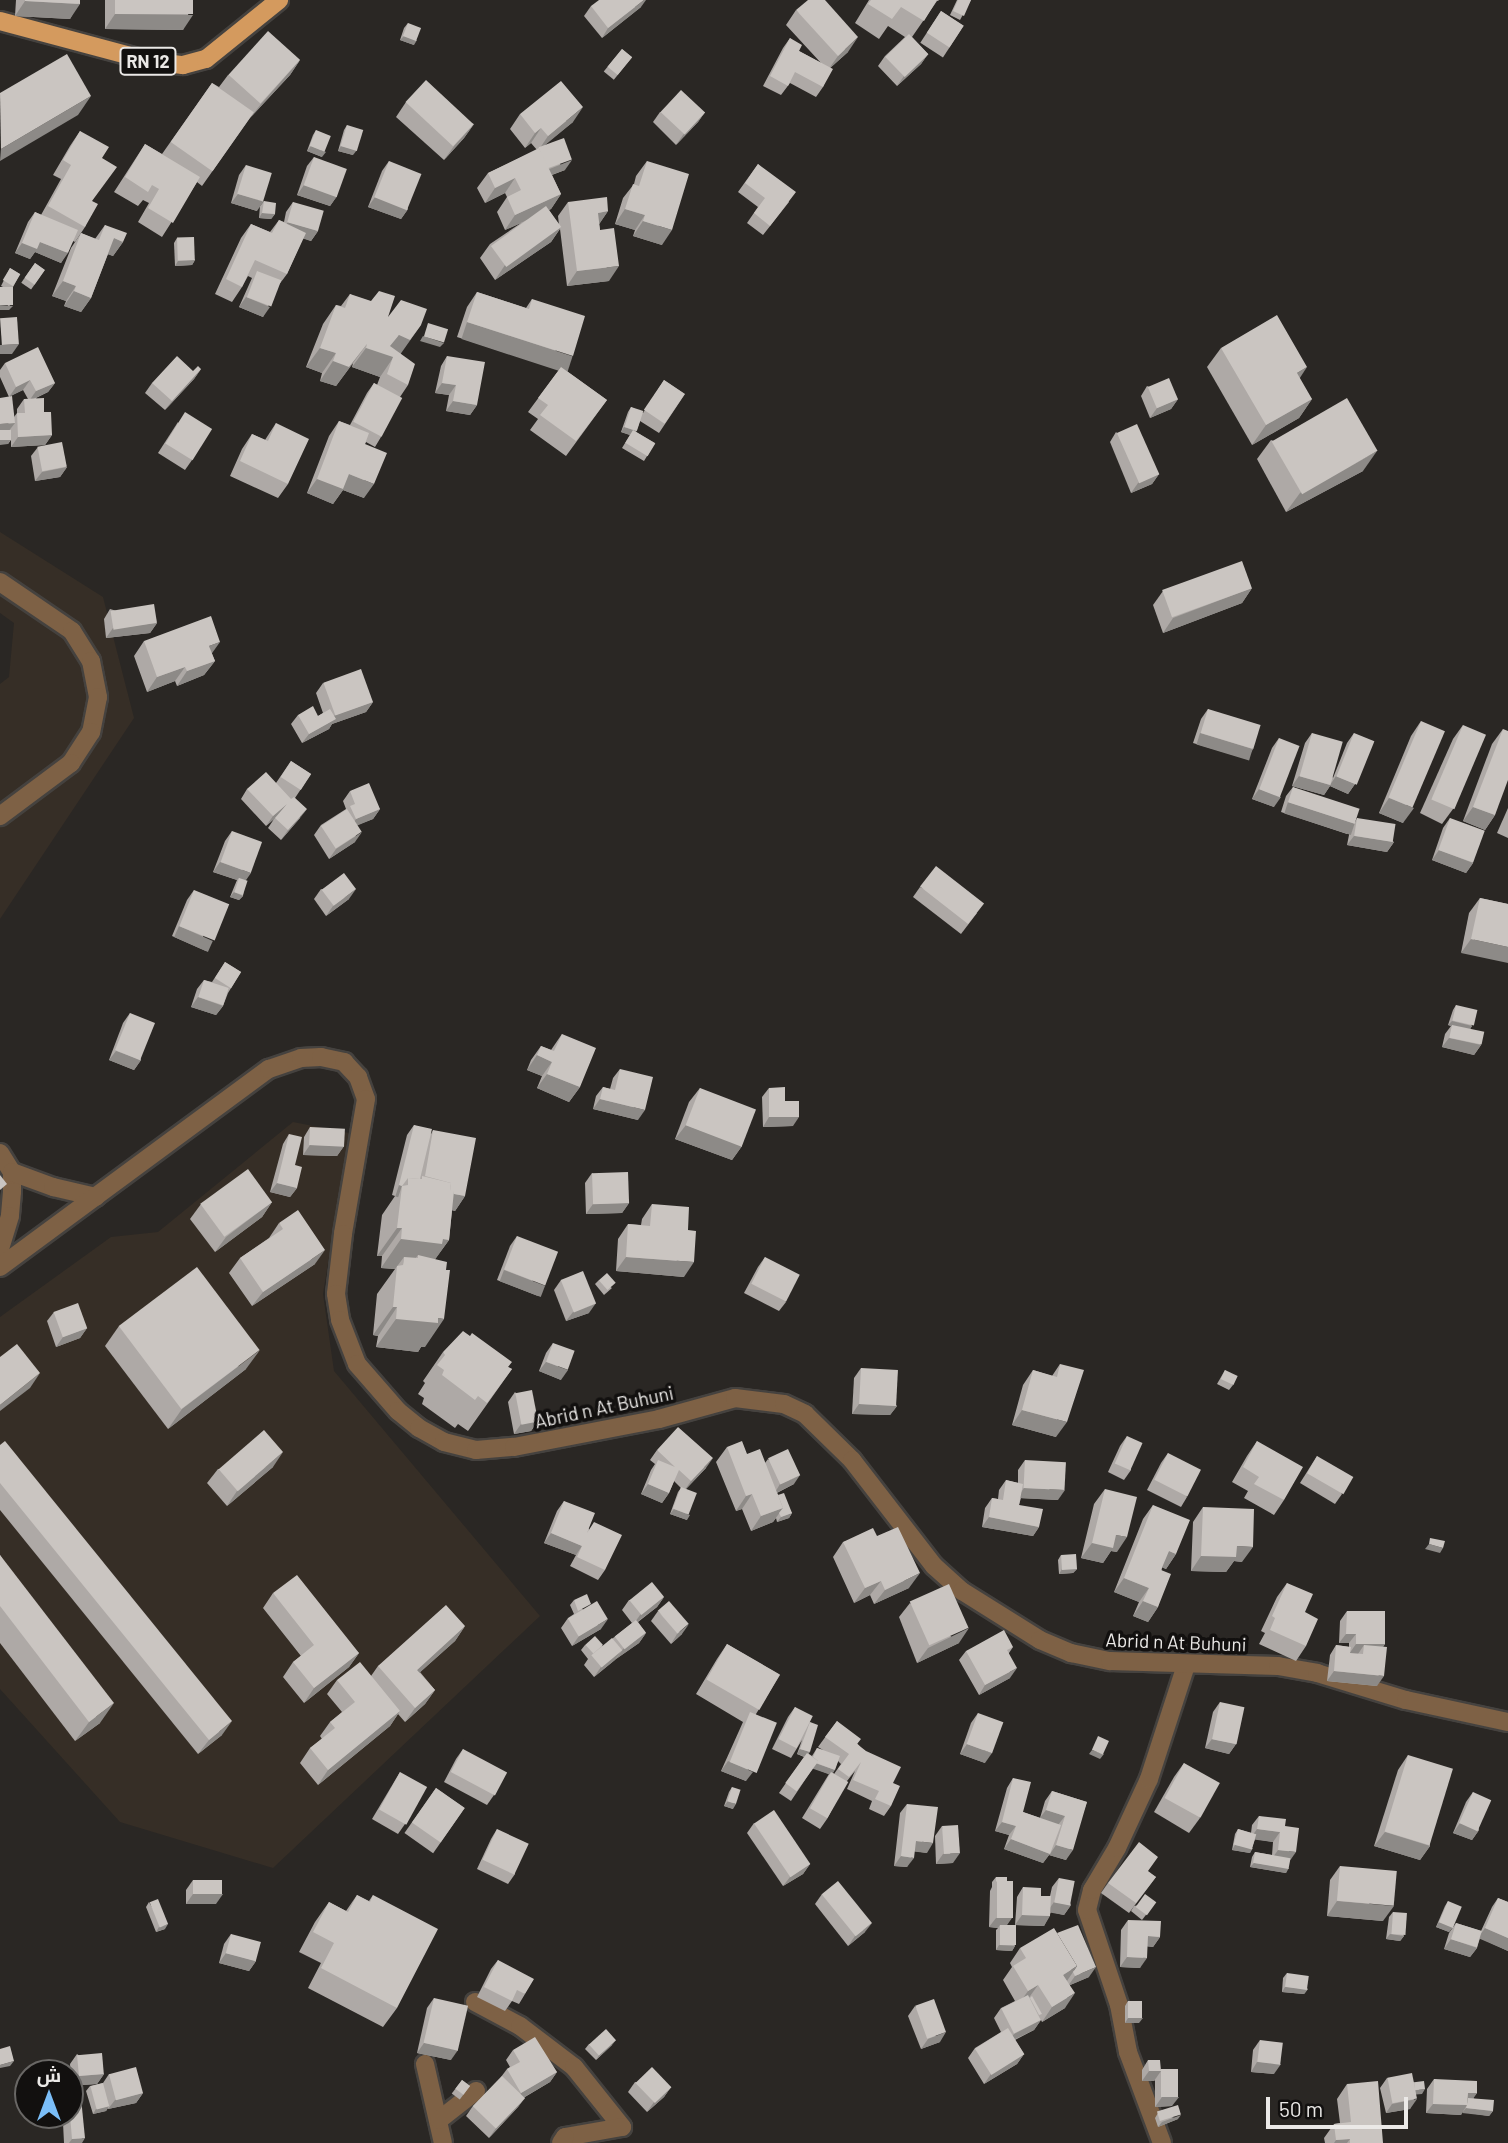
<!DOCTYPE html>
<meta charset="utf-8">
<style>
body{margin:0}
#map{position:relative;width:1508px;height:2143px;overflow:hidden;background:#2a2724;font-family:Barlow,Cairo,sans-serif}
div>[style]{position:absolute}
.built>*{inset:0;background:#362e26}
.roads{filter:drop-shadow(2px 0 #45423f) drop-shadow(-2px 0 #45423f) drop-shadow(0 2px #45423f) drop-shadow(0 -2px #45423f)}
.minor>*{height:18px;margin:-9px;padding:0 9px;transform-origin:9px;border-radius:9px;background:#7e6145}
.tertiary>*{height:18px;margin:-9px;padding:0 9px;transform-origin:9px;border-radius:9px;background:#7e6145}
.primary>*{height:18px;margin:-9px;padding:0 9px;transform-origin:9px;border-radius:9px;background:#d49a5e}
.wall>*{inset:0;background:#aea9a6;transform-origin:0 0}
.shaded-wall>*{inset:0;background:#8d8a87;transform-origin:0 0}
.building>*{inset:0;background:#cac5c1;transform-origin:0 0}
span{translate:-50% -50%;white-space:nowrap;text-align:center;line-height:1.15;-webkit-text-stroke:7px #12100f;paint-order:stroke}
.shield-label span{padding:2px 5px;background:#12100f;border:2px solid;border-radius:5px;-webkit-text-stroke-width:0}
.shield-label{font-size:18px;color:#ebe9e7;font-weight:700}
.street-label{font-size:19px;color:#ebe9e7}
.north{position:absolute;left:14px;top:2059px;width:70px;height:70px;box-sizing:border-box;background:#12100f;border:2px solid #696765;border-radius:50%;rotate:0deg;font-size:19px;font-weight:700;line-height:28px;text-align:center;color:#ebe9e7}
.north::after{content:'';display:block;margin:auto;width:24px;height:32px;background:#7bbef8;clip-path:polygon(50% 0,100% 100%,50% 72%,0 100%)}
.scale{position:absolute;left:1266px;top:2097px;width:142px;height:32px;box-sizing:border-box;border:4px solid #ebe9e7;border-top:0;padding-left:9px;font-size:21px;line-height:24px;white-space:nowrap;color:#ebe9e7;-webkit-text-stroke:5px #12100f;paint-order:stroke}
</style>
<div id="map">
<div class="built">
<div style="clip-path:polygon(0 532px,103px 597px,134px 718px,0 919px,0 684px,9px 677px,14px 623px,0 613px)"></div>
<div style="clip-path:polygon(293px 1122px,349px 1133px,323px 1294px,334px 1371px,540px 1616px,273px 1868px,120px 1822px,0 1689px,0 1317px,111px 1237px,158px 1232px)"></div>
</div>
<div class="roads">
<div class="minor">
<div style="left:0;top:582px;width:87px;rotate:34.2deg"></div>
<div style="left:72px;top:631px;width:36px;rotate:58deg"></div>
<div style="left:91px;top:661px;width:37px;rotate:79deg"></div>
<div style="left:98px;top:697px;width:36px;rotate:101deg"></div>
<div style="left:91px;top:732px;width:37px;rotate:123deg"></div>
<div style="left:71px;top:763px;width:89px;rotate:143.3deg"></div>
<div style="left:0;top:1153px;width:22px;rotate:58deg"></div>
<div style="left:12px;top:1172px;width:20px;rotate:90deg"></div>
<div style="left:12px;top:1192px;width:24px;rotate:95deg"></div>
<div style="left:10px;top:1216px;width:34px;rotate:107deg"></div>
<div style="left:12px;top:1172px;width:44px;rotate:20.1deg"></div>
<div style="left:53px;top:1187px;width:44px;rotate:13.1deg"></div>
<div style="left:475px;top:2002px;width:51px;rotate:28.1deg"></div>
<div style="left:520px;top:2026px;width:68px;rotate:37.2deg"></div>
<div style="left:574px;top:2067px;width:77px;rotate:51.3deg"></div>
<div style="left:622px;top:2127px;width:58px;rotate:170deg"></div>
<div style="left:565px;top:2137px;width:7px;rotate:124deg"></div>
<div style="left:425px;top:2064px;width:81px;rotate:77.2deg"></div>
<div style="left:439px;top:2120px;width:47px;rotate:-38.1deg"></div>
<div style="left:1162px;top:2143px;width:97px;rotate:-110.5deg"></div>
<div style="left:1128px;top:2052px;width:48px;rotate:-100.8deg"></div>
<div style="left:1119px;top:2005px;width:100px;rotate:-108.6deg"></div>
<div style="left:1087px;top:1910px;width:21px;rotate:-76deg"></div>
<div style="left:1092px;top:1890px;width:49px;rotate:-59.2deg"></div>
<div style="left:1117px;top:1848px;width:76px;rotate:-65.1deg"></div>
<div style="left:1149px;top:1779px;width:120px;rotate:-72deg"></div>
</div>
<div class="tertiary">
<div style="left:0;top:1267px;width:334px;rotate:-36.4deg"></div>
<div style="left:269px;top:1069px;width:34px;rotate:-19deg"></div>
<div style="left:301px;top:1058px;width:20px;rotate:-3deg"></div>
<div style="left:321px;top:1057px;width:24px;rotate:12deg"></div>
<div style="left:344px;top:1062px;width:21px;rotate:47deg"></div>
<div style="left:358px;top:1077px;width:23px;rotate:70deg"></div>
<div style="left:366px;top:1099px;width:137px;rotate:99.7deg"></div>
<div style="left:343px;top:1234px;width:60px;rotate:96.7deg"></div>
<div style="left:336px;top:1294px;width:26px;rotate:81deg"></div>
<div style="left:340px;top:1320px;width:47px;rotate:68.9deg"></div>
<div style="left:357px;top:1364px;width:62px;rotate:48.9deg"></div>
<div style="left:398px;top:1411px;width:27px;rotate:39deg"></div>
<div style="left:419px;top:1428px;width:29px;rotate:29deg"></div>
<div style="left:444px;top:1442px;width:33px;rotate:14deg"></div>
<div style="left:476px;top:1450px;width:38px;rotate:-5deg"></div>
<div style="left:514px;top:1447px;width:148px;rotate:-10.9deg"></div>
<div style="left:659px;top:1419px;width:79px;rotate:-15.4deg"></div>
<div style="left:735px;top:1398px;width:49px;rotate:7deg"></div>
<div style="left:784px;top:1404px;width:23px;rotate:25deg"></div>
<div style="left:805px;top:1414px;width:66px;rotate:44.4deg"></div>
<div style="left:852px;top:1460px;width:134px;rotate:52.3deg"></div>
<div style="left:934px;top:1566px;width:38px;rotate:42deg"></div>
<div style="left:962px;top:1591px;width:92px;rotate:32.1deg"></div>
<div style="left:1040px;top:1640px;width:34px;rotate:23deg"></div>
<div style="left:1071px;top:1653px;width:40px;rotate:12deg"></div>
<div style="left:1110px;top:1661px;width:168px;rotate:1.7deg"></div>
<div style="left:1278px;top:1666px;width:40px;rotate:10deg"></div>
<div style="left:1317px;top:1673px;width:93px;rotate:16.9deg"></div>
<div style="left:1406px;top:1700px;width:104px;rotate:12.2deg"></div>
</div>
<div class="primary">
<div style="left:0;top:21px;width:154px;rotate:15deg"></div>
<div style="left:149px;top:61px;width:34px;rotate:7deg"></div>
<div style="left:183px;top:65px;width:24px;rotate:-15deg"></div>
<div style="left:206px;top:59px;width:94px;rotate:-38.9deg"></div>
</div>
</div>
<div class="wall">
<div style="clip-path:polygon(16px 0,80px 0,70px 19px,15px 16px)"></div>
<div style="clip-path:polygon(105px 0,193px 0,183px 30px,105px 29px)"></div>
<div style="clip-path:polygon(869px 0,939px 0,938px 1px,937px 1px,912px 37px,928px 54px,921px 64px,897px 86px,878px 66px,885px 56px,905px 37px,888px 26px,879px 39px,855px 23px)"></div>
<div style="clip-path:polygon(957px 0,971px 0,960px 20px,950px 15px)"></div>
<div style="clip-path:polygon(591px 6px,641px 7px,602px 38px,584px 16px)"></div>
<div style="clip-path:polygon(796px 10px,848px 52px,830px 68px,823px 87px,816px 97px,790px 83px,781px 95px,763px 86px,783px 48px,790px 38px,799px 51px,821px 63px,786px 25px)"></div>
<div style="left:941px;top:11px;width:27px;height:38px;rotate:33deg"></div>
<div style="clip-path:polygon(408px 23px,414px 45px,400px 40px,404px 28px)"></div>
<div style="left:622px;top:49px;width:13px;height:29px;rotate:39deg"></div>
<div style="clip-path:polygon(300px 60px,290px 75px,250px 118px,202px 186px,197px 182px,162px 237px,138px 222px,149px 203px,143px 200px,138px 206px,114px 192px,145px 144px,162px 154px,212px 83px,219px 87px,228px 75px)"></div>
<div style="clip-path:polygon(406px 102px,474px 124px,464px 138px,444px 160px,396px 117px)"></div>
<div style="clip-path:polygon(660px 112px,705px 112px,698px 122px,676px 145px,653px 122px)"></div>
<div style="clip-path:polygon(520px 114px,573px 122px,544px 145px,565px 170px,552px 175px,561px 194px,551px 209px,549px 210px,559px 225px,558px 216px,568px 202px,608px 211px,599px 224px,609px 281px,567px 286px,560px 229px,551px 242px,495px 280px,480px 258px,490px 244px,521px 223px,505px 230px,497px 212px,507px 197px,505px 193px,485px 203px,477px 188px,488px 173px,537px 150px,531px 143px,525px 148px,510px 129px)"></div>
<div style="clip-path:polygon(347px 125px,353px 155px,338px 151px,344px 130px)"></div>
<div style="clip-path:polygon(316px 130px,322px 157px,307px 151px,313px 135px)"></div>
<div style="clip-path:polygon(80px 131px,102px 158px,85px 227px,75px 242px,73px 241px,61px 263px,35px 252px,30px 259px,15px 253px,28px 222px,35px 212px,41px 215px,61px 179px,53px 175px,70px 146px)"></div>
<div style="clip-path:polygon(314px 157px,337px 196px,330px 206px,297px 195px,307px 166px)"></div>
<div style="clip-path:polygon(389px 161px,408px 209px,401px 219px,368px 207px,382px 171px)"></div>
<div style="clip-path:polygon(647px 161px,662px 245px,633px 236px,635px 230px,615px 224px,623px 198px,634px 184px,636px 176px)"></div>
<div style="clip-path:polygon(758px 164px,789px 202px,763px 235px,747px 223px,758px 207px,738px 192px)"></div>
<div style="clip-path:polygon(246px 165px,257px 211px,231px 203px,239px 175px)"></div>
<div style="clip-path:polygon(264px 201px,275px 214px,271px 219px,259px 218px,260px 206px)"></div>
<div style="clip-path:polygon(293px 202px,318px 231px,311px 241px,303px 238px,287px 274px,278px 286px,263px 317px,239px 307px,252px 278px,248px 276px,242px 287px,232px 302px,215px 294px,241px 238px,251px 224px,270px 232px,279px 220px,284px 222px,286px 212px)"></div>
<div style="clip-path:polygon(105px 225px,123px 242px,113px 256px,108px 254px,91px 298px,81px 312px,64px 306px,66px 301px,52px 296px,71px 248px,81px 233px,95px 239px)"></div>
<div style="clip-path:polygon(177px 238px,195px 260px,192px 265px,175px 266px,174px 243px)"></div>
<div style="left:35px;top:263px;width:12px;height:24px;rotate:35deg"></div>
<div style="clip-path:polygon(10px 268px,20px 274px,13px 287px,9px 310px,3px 287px,1px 286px)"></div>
<div style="clip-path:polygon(477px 292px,526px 308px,532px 299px,564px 369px,607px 400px,566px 456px,530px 430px,538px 419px,528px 412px,559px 370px,457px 337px,467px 307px)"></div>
<div style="clip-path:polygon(350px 294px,388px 317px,401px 354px,408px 385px,400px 397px,381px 437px,375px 447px,366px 442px,365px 444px,364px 498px,343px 490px,333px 504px,307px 493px,329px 436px,339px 421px,350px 425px,367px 393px,374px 383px,377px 385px,380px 377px,352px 367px,353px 363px,336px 386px,320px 381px,322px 373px,306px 367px,323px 324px,336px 305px,341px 306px)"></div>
<div style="clip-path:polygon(1221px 348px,1312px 399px,1299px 418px,1252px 445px,1207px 367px)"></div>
<div style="clip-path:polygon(447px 356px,477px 405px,470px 415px,446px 411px,449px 395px,435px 393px,441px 366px)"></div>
<div style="clip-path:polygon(evenodd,5px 363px,55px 383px,48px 392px,36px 398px,44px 412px,52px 435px,45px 445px,11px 447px,11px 440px,8px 444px,9px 397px,0 377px,0 370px,5px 363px,23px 390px,28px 399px,24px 399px,17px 409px,17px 413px,14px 417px,10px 396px,23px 390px)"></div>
<div style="clip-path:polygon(201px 369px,194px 379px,165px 410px,145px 393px,152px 383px)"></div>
<div style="clip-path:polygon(664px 380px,685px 394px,659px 433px,640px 421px,636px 432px,655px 443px,644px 461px,622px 448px,630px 435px,621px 432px,628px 412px,631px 407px,643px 413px)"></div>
<div style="clip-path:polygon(1147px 386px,1178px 399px,1171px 409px,1150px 418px,1141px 396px)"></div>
<div style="clip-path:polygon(178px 422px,192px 460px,185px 470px,158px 453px)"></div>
<div style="clip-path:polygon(276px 423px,288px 484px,278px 498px,230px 476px,242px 449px,252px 434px,265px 440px)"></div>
<div style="clip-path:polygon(1116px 432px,1159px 474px,1152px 484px,1131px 493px,1110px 442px)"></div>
<div style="clip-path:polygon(1271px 440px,1363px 471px,1286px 512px,1257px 459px)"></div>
<div style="clip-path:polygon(38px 447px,67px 467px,60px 477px,35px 481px,31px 456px)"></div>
<div style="clip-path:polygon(1252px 588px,1242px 603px,1163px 633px,1153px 605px,1163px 591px)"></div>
<div style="clip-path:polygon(110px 609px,157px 623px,150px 633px,106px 638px,104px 619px)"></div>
<div style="clip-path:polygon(144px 641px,212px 654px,215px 661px,204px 675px,177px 686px,175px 681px,147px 692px,134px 656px)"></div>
<div style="clip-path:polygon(323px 683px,373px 702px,366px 712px,332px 724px,329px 729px,302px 743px,291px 724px,298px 715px,318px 716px,323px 713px,316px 693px)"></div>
<div style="clip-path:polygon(1208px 709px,1253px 749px,1247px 759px,1193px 743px,1201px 719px)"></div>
<div style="clip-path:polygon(1421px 721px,1403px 823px,1379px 813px,1411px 736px)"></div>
<div style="clip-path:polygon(1463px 725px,1453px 809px,1442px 824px,1420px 813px,1453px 739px)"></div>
<div style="clip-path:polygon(1503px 729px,1495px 815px,1485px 830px,1463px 821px,1492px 744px)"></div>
<div style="clip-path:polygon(1312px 733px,1333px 778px,1347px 743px,1354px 733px,1355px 784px,1348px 794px,1330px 786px,1324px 795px,1292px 786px,1305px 743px)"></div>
<div style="clip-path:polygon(1279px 738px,1274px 807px,1252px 799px,1272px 748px)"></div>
<div style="clip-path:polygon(291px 761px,311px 774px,295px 798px,300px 818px,281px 840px,268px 828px,274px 819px,266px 826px,241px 799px,247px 789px,276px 783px)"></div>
<div style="clip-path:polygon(1293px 787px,1355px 822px,1357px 818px,1394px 842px,1387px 852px,1347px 845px,1350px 830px,1347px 834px,1281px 812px,1286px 796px)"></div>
<div style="clip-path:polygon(350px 791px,380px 809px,373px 819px,357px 825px,355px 842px,329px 859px,314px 835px,321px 825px,346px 809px,343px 801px)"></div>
<div style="clip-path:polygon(1508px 808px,1508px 838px,1497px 833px)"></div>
<div style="clip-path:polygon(1450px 818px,1473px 863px,1466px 873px,1432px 860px,1443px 828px)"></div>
<div style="clip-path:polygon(232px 831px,245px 880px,243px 896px,239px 900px,230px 897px,237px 880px,213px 872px,225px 841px)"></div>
<div style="clip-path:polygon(920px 887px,977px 913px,961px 934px,913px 897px)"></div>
<div style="clip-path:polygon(321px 889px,349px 899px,326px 916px,314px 899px)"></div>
<div style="clip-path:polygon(194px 890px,206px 951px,172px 936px,187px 900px)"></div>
<div style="clip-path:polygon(1480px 898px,1508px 904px,1461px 953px,1469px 913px)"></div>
<div style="clip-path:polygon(225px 962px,241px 972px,228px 993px,223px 1006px,216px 1015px,191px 1007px,197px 989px,204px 980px,212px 982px)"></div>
<div style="clip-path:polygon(1456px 1005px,1472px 1026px,1470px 1029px,1481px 1045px,1474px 1055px,1442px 1047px,1445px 1034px,1451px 1026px,1448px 1025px,1453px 1010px)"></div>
<div style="clip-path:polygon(130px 1013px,141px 1060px,134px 1070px,109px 1060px,123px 1023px)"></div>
<div style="clip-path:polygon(562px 1034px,580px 1087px,569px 1102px,537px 1088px,542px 1076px,527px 1070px,531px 1060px,541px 1046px,551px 1050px)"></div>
<div style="clip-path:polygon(620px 1069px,638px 1120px,593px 1109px,596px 1096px,603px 1087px,610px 1089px,613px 1078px)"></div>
<div style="clip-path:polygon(700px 1088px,742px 1146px,732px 1160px,675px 1139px,689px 1102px)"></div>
<div style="clip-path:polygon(769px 1088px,785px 1101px,793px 1126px,763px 1127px,762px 1097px)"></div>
<div style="clip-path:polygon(414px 1125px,431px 1134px,433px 1130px,465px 1196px,455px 1211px,452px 1210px,449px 1240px,435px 1259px,425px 1347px,421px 1347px,418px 1352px,376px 1347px,378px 1336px,373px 1335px,377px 1294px,395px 1269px,381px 1268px,382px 1256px,377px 1256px,382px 1215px,395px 1196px,392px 1195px,407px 1135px)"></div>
<div style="clip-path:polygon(310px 1127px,344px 1146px,337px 1156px,303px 1155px,304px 1137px)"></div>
<div style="clip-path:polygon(289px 1134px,297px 1188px,290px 1197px,270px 1192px,283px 1144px)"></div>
<div style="clip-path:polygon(592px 1173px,629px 1203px,622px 1213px,586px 1214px,585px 1183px)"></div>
<div style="clip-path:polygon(272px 1202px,262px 1217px,215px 1252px,190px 1219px,201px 1204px)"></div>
<div style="clip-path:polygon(652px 1204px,684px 1277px,616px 1271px,618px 1239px,628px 1224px,641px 1225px,642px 1219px)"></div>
<div style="clip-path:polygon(279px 1223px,315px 1264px,252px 1306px,229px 1273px,240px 1258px,269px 1238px)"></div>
<div style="clip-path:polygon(517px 1236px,538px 1296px,497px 1280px,510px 1246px)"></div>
<div style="clip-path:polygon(765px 1257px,786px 1302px,779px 1311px,744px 1293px,758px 1267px)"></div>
<div style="clip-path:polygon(561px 1280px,589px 1313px,566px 1321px,554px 1290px)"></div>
<div style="clip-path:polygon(599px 1280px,612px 1288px,604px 1295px,595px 1284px)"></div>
<div style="clip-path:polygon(54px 1312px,87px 1328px,80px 1338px,56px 1347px,47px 1321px)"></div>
<div style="clip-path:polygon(119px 1326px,246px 1369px,168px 1429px,105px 1346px)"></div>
<div style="clip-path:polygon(553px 1343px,561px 1380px,539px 1371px,546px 1353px)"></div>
<div style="clip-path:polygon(443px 1352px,508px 1367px,512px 1369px,468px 1431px,458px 1424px,455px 1428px,422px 1404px,424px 1398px,418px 1394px,425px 1383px,423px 1381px)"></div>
<div style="clip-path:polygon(1060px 1364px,1056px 1437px,1012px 1425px,1023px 1385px,1033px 1370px,1052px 1376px)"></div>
<div style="clip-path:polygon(861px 1368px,897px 1406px,890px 1415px,852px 1414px,854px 1378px)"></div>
<div style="clip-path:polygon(1225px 1370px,1233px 1385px,1229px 1390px,1217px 1384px)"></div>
<div style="clip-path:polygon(515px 1392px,538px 1421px,531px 1431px,514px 1434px,508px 1402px)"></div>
<div style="clip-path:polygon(1127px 1436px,1131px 1470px,1124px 1480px,1108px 1472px,1120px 1446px)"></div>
<div style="clip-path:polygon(1257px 1441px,1284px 1500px,1274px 1515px,1244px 1498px,1248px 1491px,1232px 1482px,1247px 1456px)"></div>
<div style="clip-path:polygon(0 1445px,222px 1735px,198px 1754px,0 1510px)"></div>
<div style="clip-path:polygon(727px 1447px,747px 1454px,765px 1463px,768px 1459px,794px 1484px,777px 1493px,792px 1513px,789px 1518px,777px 1522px,776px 1518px,773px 1522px,751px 1531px,742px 1509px,736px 1511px,716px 1462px)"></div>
<div style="clip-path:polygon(657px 1450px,706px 1468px,686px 1489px,687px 1520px,670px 1514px,678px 1492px,681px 1488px,674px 1481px,669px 1493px,662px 1503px,641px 1494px,651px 1470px,655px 1464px,650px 1460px)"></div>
<div style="clip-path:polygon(1168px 1453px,1187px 1497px,1181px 1507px,1147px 1490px,1161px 1463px)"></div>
<div style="clip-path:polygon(1317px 1456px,1342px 1494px,1335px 1504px,1300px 1483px)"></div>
<div style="clip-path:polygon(1025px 1460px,1058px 1500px,1021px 1498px,1019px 1505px,1039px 1527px,1033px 1536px,982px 1527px,985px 1508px,992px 1498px,998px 1499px,999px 1490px,1006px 1480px,1018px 1483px,1018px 1470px)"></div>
<div style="clip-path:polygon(273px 1467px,227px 1506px,207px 1483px,218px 1469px)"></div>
<div style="clip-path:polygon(1105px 1489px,1117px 1552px,1111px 1551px,1103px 1563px,1081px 1558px,1094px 1504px)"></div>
<div style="clip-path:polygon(564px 1501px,589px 1529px,605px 1570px,598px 1580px,570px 1566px,576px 1555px,544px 1543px,557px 1511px)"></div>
<div style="clip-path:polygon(1153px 1505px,1176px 1554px,1166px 1569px,1162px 1567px,1158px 1607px,1148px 1622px,1133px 1616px,1139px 1602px,1114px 1592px,1143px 1519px)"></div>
<div style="clip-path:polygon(1203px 1507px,1242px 1562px,1234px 1561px,1226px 1572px,1191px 1571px,1193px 1522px)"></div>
<div style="clip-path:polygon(877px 1536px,909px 1588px,874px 1604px,870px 1595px,854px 1603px,833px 1557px,843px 1542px)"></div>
<div style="clip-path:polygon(0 1555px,100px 1723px,75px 1741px,0 1643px)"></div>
<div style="clip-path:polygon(1061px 1555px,1077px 1569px,1073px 1573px,1059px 1574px,1058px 1560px)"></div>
<div style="clip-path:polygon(1287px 1583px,1305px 1612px,1306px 1646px,1296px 1661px,1259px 1644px,1265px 1633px,1261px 1631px,1277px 1597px)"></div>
<div style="clip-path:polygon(273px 1593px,359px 1653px,349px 1667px,304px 1703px,283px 1677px,293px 1662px,301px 1656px,263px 1608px)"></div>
<div style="clip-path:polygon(664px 1597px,657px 1607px,638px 1622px,646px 1633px,639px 1643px,616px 1659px,594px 1677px,584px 1665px,588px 1659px,581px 1650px,585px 1645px,603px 1646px,632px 1623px,622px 1610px,629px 1600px)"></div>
<div style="clip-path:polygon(574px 1600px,601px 1629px,572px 1646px,561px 1628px,568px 1618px,574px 1614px,570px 1605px)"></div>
<div style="clip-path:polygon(910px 1603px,959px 1643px,917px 1663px,899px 1617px)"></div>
<div style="clip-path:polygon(658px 1611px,682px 1634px,671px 1644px,651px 1621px)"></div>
<div style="clip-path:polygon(1347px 1611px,1385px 1644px,1383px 1647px,1377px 1686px,1327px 1681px,1330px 1655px,1336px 1645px,1349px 1647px,1349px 1643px,1339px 1643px,1340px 1621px)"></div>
<div style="clip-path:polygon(465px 1626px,455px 1641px,420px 1672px,435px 1690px,425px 1704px,405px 1722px,398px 1714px,390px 1726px,318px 1785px,300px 1763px,310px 1748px,322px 1739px,320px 1736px,330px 1722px,342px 1712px,327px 1694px,337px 1680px,371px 1676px,378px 1666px)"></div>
<div style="clip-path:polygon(727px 1644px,780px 1675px,756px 1714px,746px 1781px,721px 1771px,743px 1722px,696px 1694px,717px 1659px)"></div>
<div style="clip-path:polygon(1013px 1647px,1009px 1653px,1010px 1678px,979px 1695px,959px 1660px,966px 1651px)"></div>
<div style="clip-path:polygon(1220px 1702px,1236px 1744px,1229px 1754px,1205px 1748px,1213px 1712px)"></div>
<div style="clip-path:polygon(evenodd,795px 1707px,810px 1722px,809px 1754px,812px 1756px,817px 1748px,823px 1750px,818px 1747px,837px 1721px,893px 1783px,891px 1806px,884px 1816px,869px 1809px,872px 1801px,847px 1789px,855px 1771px,847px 1781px,827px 1819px,820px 1829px,802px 1818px,829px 1774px,813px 1768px,791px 1801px,779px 1793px,804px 1757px,797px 1754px,802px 1740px,791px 1758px,772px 1749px,788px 1717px,795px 1707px,838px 1761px,841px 1764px,834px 1774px,833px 1773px,838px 1761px)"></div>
<div style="clip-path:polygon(978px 1713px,985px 1763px,960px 1754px,971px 1723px)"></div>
<div style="clip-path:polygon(463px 1749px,494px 1795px,487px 1805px,444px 1782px,456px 1759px)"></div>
<div style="clip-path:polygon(1408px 1755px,1430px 1846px,1420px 1860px,1374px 1846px,1398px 1770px)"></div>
<div style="clip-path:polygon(1184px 1763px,1200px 1818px,1189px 1833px,1154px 1812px,1174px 1777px)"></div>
<div style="clip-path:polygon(400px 1772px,405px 1824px,398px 1834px,372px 1819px)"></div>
<div style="clip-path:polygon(1013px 1778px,1023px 1812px,1040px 1818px,1045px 1801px,1052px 1791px,1087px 1802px,1066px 1860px,1049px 1855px,1043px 1863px,1004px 1849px,1009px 1835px,995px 1831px,1007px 1788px)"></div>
<div style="clip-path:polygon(732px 1787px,733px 1809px,724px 1806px,729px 1792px)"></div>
<div style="left:436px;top:1788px;width:35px;height:55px;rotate:35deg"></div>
<div style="clip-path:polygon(1473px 1792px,1479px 1830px,1472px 1840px,1453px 1833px,1466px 1802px)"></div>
<div style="clip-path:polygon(907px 1804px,927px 1853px,914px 1851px,907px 1867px,894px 1866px,900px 1813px)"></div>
<div style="clip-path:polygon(1259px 1816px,1285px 1826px,1290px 1860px,1286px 1873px,1250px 1867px,1252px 1857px,1255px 1852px,1272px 1855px,1273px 1842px,1255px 1839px,1250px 1853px,1232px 1850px,1235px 1834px,1238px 1829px,1251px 1833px,1252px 1825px)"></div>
<div style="clip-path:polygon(754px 1823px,810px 1864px,803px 1874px,783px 1886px,747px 1833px)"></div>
<div style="clip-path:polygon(942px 1826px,953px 1863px,936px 1864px,935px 1836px)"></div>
<div style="clip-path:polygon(497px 1829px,515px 1874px,508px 1884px,477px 1869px,491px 1839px)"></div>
<div style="clip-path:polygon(1340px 1866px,1383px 1921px,1327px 1916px,1330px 1880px)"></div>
<div style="clip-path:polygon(1148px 1872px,1156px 1877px,1129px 1913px,1101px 1893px,1108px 1883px)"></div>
<div style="clip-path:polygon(996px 1877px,1007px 1925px,1015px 1946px,1012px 1951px,996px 1950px,996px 1930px,998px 1928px,989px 1927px,990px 1891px,992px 1887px,992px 1882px)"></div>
<div style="clip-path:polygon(1059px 1878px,1071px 1905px,1064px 1915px,1051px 1912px,1044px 1926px,1015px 1925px,1017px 1897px,1023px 1887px,1041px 1896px,1050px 1896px,1052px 1887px)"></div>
<div style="clip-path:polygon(193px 1880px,216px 1904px,186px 1904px,186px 1890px)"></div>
<div style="clip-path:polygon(822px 1894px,865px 1932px,848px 1946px,815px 1904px)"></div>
<div style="clip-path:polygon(357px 1895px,369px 1901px,373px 1895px,397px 2008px,383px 2027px,308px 1988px,321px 1963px,299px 1952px,315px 1922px,329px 1902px,346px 1911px)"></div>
<div style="clip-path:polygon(1498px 1898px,1508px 1902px,1508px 1951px,1480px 1938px,1477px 1948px,1470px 1957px,1444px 1949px,1449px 1933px,1456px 1923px,1481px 1931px,1492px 1907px)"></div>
<div style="clip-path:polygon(1448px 1901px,1453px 1927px,1449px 1932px,1436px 1927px,1445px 1906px)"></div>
<div style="clip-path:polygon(149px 1902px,165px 1929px,156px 1932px,146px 1907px)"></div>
<div style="clip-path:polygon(1156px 1902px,1142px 1920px,1131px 1911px,1134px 1906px)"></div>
<div style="clip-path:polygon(1393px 1912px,1404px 1936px,1400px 1941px,1386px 1939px,1389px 1917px)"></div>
<div style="clip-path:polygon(1128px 1920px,1160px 1937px,1153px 1947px,1147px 1946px,1140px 1968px,1120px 1967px,1121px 1930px)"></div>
<div style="clip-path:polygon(231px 1934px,256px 1961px,249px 1971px,219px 1963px,224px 1944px)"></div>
<div style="clip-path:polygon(1020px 1948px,1089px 1977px,1070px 1985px,1065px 2008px,1042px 2022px,1041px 2020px,1034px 2030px,1015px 2040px,1024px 2054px,1017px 2064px,984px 2084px,968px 2058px,975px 2048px,1001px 2032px,994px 2018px,1001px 2008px,1015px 2001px,1003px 1980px,1012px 1967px,1010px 1963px)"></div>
<div style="clip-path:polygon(498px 1960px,525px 1994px,519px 2004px,512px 2001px,505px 2011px,477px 1997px,491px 1969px)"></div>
<div style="clip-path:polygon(1287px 1973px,1308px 1989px,1304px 1994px,1282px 1992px,1283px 1978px)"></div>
<div style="clip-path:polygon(434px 1998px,451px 2060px,417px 2053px,427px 2008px)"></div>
<div style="clip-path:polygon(1128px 2001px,1139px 2023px,1125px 2023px,1125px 2006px)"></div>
<div style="clip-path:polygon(915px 2006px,940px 2042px,921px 2049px,908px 2016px)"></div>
<div style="clip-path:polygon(1260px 2040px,1274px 2074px,1251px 2072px,1253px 2050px)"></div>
<div style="clip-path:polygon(589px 2044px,612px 2045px,596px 2060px,585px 2049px)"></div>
<div style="clip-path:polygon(513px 2050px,557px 2072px,550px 2082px,525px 2097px,518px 2107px,489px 2138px,466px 2116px,473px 2106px,501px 2077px,507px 2069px,510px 2067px,506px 2060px)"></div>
<div style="clip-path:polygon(77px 2054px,104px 2074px,97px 2084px,80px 2085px,82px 2143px,64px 2143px,63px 2123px,54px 2126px,51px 2115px,70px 2115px,71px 2079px,70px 2064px)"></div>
<div style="clip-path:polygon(1148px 2060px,1161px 2070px,1172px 2106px,1155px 2107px,1155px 2080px,1154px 2081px,1142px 2081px,1142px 2070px)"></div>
<div style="clip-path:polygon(109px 2074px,143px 2093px,136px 2103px,108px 2109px,108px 2108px,106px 2111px,93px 2114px,86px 2091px,90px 2086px,103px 2083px)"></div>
<div style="clip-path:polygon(1387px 2078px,1414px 2082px,1422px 2094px,1416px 2094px,1410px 2109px,1386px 2113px,1380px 2088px)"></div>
<div style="clip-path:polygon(1434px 2079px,1477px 2093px,1473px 2098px,1493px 2111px,1489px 2116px,1462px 2112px,1461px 2115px,1426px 2113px,1427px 2089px)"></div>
<div style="left:462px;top:2080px;width:10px;height:17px;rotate:37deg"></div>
<div style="clip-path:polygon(635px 2082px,671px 2087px,664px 2097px,647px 2112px,628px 2092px)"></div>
<div style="clip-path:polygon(1347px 2084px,1383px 2143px,1325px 2143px,1324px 2138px,1334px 2124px,1340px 2123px,1337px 2099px)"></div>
<div style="clip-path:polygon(1158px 2113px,1178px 2119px,1158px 2127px,1155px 2118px)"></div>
</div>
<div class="shaded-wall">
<div style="clip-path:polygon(644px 0,646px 0,641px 7px,602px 38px,608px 28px)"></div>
<div style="clip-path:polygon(25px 1px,80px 4px,70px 19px,15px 16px)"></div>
<div style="clip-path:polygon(115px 14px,193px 15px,183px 30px,105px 29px)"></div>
<div style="clip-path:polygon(404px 36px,417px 40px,414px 45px,400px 40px)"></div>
<div style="clip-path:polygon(858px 37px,848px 52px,828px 70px,838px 56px)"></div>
<div style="clip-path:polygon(928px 54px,921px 64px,897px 86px,904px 76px)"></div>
<div style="clip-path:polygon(300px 60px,290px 75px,250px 118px,261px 104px)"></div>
<div style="clip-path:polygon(91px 96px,78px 115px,0 161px,1px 149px)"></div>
<div style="clip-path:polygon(583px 107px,573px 122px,538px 151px,548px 136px)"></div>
<div style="clip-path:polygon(705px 112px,698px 122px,676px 145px,683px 135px)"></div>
<div style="clip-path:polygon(474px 124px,464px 138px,444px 160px,454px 146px)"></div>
<div style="clip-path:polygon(541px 128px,531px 143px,525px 148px,535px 133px)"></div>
<div style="clip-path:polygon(311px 146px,326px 152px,322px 157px,307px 151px)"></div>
<div style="clip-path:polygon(341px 146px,357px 150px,353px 155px,338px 151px)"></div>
<div style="clip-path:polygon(572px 160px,565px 170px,540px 179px,547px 170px)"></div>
<div style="clip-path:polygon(515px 178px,505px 193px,485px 203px,495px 188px)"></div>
<div style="clip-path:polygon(304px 185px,337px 196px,330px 206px,297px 195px)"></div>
<div style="clip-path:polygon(238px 194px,264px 201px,257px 211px,231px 203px)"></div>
<div style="clip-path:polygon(561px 194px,551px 209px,505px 230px,515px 215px)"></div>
<div style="clip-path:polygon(375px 197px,408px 209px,401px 219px,368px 207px)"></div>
<div style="clip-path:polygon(625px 209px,645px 215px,635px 230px,615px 224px)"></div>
<div style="clip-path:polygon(608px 211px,598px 226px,598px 213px)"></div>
<div style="clip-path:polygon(262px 213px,275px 214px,271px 219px,259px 218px)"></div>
<div style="clip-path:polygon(643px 221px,672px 230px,662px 245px,633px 236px)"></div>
<div style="clip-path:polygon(288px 222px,318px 231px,311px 241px,281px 232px)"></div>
<div style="clip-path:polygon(561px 227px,551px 242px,495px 280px,505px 265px)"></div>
<div style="clip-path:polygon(114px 238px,123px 242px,113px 256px,104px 253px)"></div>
<div style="clip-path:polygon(40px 242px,68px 253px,61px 263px,35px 252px,30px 259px,15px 253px,22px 243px)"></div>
<div style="clip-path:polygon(195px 260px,192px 265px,175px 266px,178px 261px)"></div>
<div style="clip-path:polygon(619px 266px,609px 281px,567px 286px,577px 271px)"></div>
<div style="clip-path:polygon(63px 281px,76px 286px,66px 301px,52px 296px)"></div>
<div style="clip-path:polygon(74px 291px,91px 298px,81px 312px,64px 306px)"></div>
<div style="clip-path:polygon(246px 297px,270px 307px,263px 317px,239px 307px)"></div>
<div style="clip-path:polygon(0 305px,13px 306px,9px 310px,0 310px)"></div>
<div style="left:467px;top:322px;width:111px;height:18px;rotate:18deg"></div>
<div style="clip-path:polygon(421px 325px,397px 359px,393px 358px,380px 377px,352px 367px,366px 348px,399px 335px)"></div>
<div style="clip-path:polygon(423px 336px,444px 343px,440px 347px,420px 341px)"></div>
<div style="clip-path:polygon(19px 344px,12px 354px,0 354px,0 345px)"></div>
<div style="clip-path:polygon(367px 344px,336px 386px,320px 381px,333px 361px)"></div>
<div style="clip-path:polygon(320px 348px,336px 353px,322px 373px,306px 367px)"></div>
<div style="clip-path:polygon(1307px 367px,1294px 387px,1297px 373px)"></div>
<div style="clip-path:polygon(201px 369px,194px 379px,165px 410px,172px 401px)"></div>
<div style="clip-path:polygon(30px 380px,23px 390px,9px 397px,16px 387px)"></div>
<div style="clip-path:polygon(55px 383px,48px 392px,29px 401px,36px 391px)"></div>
<div style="clip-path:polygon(442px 383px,456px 385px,449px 395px,435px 393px)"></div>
<div style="clip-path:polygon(1178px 399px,1171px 409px,1150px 418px,1157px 408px)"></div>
<div style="clip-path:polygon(1312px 399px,1299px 418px,1252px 445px,1266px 425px)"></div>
<div style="clip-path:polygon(453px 401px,477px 405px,470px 415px,446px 411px)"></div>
<div style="clip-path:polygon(15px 423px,8px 432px,0 433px,0 424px)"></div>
<div style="clip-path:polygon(624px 427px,636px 431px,633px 436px,621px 432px)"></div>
<div style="clip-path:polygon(52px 435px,45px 445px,11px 447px,18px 437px)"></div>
<div style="clip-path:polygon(11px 439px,8px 444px,0 445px,0 440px)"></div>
<div style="clip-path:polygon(1377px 451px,1363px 471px,1286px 512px,1300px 493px)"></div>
<div style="clip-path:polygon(67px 467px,60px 477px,35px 481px,42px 472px)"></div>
<div style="clip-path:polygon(349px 474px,374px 484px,364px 498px,343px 490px,333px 504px,307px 493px,317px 479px)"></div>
<div style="clip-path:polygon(1159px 474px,1152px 484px,1131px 493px,1138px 483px)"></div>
<div style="clip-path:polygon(1252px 588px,1242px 603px,1163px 633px,1173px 618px)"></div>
<div style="clip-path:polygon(157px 623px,150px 633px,106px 638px,113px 628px)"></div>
<div style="clip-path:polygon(220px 642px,210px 656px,209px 646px)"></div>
<div style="clip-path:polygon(215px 661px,204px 675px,177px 686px,187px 671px)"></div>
<div style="clip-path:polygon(185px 667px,175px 681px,147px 692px,157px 677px)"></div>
<div style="clip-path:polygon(373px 702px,366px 712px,332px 724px,329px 729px,302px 743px,309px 734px,330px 722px,335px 715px)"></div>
<div style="left:1200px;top:733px;width:55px;height:12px;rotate:17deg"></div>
<div style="clip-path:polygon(1299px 776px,1330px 785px,1336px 776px,1355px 784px,1348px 794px,1330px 786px,1324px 795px,1292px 786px)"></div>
<div style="clip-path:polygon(1259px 789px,1281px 797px,1274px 807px,1252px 799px)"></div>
<div style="clip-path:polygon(1389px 798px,1414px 808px,1403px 823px,1379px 813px)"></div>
<div style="left:1288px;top:802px;width:70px;height:12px;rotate:18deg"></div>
<div style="clip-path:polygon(287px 804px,280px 814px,266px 826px,273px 816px)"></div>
<div style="clip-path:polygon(1473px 807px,1495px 815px,1485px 830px,1463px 821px)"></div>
<div style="clip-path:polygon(307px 809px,300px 818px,281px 840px,288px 830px)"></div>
<div style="clip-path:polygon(380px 809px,373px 819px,349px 829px,356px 819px)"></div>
<div style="clip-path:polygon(362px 832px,355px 842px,329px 859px,336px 849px)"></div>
<div style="clip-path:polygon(1354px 836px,1394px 842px,1387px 852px,1347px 845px)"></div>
<div style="clip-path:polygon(1439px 850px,1473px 863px,1466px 873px,1432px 860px)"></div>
<div style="clip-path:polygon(220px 862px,251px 873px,244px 883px,239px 878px,237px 880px,213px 872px)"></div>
<div style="clip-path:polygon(356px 889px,349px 899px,326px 916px,333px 906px)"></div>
<div style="clip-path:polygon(234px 892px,243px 896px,239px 900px,230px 897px)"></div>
<div style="left:179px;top:926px;width:37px;height:12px;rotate:24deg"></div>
<div style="clip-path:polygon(1471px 939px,1508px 947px,1508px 963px,1461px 953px)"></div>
<div style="clip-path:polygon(198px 997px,223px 1006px,216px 1015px,191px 1007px)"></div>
<div style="clip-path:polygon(1452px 1021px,1472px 1026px,1469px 1031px,1448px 1025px)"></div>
<div style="clip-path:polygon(1449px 1038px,1481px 1045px,1474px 1055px,1442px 1047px)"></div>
<div style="clip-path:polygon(116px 1051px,141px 1060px,134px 1070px,109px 1060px)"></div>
<div style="clip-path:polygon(537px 1055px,552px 1062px,542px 1076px,527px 1070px)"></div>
<div style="clip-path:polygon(547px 1074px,580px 1087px,569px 1102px,537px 1088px)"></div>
<div style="clip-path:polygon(600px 1099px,645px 1110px,638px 1120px,593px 1109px)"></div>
<div style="clip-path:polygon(769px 1117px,799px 1117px,793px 1126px,763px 1127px)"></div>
<div style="clip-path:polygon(686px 1125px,742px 1146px,732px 1160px,675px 1139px)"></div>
<div style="clip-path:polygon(310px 1145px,344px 1146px,337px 1156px,303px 1155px)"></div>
<div style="clip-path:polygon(277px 1183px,297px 1188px,290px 1197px,270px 1192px)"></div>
<div style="left:399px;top:1185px;width:3px;height:12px;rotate:18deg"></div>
<div style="clip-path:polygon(423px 1188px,465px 1196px,455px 1211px,413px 1203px)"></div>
<div style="clip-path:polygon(272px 1202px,262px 1217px,215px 1252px,226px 1237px)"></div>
<div style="clip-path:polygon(629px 1203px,622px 1213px,586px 1214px,593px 1204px)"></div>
<div style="clip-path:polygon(397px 1228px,402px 1228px,382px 1256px,377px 1256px)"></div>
<div style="clip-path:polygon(401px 1239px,443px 1239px,449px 1240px,429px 1268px,418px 1258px,418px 1255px,407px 1270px,403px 1265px,404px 1257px,395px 1269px,381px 1268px)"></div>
<div style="clip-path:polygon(325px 1250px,315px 1264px,252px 1306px,263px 1292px)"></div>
<div style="clip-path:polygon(626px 1257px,694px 1262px,684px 1277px,616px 1271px)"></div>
<div style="left:504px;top:1270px;width:44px;height:12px;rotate:21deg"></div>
<div style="clip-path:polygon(596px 1303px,589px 1313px,566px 1321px,573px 1312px)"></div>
<div style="clip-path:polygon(393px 1307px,397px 1307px,378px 1336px,373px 1335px)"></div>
<div style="clip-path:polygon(438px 1318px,444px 1319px,425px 1347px,421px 1347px,418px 1352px,376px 1347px,396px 1319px)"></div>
<div style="clip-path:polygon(87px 1328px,80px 1338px,56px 1347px,63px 1337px)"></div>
<div style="clip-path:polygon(260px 1350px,246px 1369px,168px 1429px,182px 1409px)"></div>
<div style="clip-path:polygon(546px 1362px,568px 1370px,561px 1380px,539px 1371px)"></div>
<div style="clip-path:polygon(40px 1373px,30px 1388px,0 1411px,0 1405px)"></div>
<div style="clip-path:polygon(859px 1404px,897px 1406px,890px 1415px,852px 1414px)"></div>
<div style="clip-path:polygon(1022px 1410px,1067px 1422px,1056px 1437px,1012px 1425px)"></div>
<div style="clip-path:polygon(538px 1421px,531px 1431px,514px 1434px,521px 1424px)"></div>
<div style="clip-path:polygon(283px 1452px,273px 1467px,227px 1506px,237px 1491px)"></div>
<div style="clip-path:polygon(713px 1458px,706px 1468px,684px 1491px,691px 1481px)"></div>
<div style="clip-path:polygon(800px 1475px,794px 1484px,774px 1494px,780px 1484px)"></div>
<div style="clip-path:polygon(648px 1484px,669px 1493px,662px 1503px,641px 1494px)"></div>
<div style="clip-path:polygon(1024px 1488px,1065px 1490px,1058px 1500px,1017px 1498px)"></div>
<div style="clip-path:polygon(752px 1494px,742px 1509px,736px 1511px,746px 1496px)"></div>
<div style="clip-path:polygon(783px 1508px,773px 1522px,751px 1531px,761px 1516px)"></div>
<div style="clip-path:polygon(674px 1509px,690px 1515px,687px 1520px,670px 1514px)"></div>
<div style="clip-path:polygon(792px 1513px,789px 1518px,777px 1522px,781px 1517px)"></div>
<div style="clip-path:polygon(989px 1517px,1039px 1527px,1033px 1536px,982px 1527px)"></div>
<div style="clip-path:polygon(551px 1533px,582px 1546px,576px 1555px,544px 1543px)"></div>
<div style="clip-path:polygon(1116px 1535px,1127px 1537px,1117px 1552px,1111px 1551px,1103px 1563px,1081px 1558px,1092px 1543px)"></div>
<div style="clip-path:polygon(1429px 1544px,1443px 1548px,1440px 1553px,1425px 1549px)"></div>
<div style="clip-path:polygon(1237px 1546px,1253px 1547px,1242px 1562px,1234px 1561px,1226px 1572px,1191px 1571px,1201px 1556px)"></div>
<div style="clip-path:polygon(1169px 1551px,1176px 1554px,1166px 1569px,1158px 1566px)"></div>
<div style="clip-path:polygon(1062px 1569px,1077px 1569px,1073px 1573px,1059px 1574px)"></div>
<div style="clip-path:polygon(920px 1573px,909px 1588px,874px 1604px,885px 1590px)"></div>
<div style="clip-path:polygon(1124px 1578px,1149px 1588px,1139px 1602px,1114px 1592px)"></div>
<div style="clip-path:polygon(881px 1581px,870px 1595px,854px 1603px,865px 1588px)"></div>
<div style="clip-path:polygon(664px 1597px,657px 1607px,633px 1625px,640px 1615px)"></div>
<div style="clip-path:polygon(1143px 1601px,1158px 1607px,1148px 1622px,1133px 1616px)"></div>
<div style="clip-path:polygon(608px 1619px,601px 1629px,572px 1646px,579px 1636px)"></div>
<div style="clip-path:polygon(689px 1624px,682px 1634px,671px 1644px,677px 1634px)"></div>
<div style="clip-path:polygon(465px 1626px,455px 1641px,407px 1684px,417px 1670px)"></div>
<div style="clip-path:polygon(969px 1628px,959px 1643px,917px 1663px,928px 1648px)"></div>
<div style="clip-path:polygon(646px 1633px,639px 1643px,616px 1659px,623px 1649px)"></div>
<div style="clip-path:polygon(1346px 1634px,1356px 1634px,1349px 1643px,1339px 1643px)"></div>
<div style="clip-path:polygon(1356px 1644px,1385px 1644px,1378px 1654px,1364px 1645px,1358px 1654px,1349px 1654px)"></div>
<div style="clip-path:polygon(622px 1650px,615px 1660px,594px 1677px,601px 1667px)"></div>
<div style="clip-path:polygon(359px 1653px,349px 1667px,304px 1703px,314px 1688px)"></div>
<div style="clip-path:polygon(1017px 1668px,1010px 1678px,979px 1695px,985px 1685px)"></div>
<div style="clip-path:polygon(1334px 1671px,1384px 1676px,1377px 1686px,1327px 1681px)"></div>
<div style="clip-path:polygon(435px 1690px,425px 1704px,405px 1722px,415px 1708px)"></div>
<div style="clip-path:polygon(114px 1703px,100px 1723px,75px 1741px,89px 1722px)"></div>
<div style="clip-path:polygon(400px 1711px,390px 1726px,318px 1785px,328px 1770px)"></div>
<div style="clip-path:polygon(232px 1721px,222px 1735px,198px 1754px,209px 1740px)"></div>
<div style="clip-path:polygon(1212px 1739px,1236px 1744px,1229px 1754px,1205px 1748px)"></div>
<div style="clip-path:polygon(967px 1744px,992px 1753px,985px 1763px,960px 1754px)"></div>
<div style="clip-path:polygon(800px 1749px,810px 1752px,806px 1757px,797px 1754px)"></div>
<div style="clip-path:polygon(1092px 1750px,1104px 1754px,1100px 1759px,1089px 1754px)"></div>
<div style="clip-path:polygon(728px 1761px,753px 1772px,746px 1781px,721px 1771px)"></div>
<div style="clip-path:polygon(812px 1762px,835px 1770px,831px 1775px,808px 1767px)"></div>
<div style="clip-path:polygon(728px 1801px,736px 1804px,733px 1809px,724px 1806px)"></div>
<div style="clip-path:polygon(1046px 1810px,1065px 1816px,1058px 1825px,1039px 1819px)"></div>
<div style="clip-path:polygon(1002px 1822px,1016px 1826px,1009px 1835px,995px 1831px)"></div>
<div style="clip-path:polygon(1460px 1823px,1479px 1830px,1472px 1840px,1453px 1833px)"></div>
<div style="clip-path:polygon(1257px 1829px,1280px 1832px,1273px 1842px,1250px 1839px)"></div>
<div style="clip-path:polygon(1385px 1832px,1430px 1846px,1420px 1860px,1374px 1846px)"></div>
<div style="clip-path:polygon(1011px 1839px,1050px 1854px,1056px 1845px,1073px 1850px,1066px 1860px,1049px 1855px,1043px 1863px,1004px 1849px)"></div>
<div style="clip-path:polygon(916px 1841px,933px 1843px,927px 1853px,909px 1851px)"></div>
<div style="clip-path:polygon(1235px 1845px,1253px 1848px,1250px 1853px,1232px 1850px)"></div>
<div style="clip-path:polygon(1278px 1850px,1296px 1852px,1289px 1862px,1271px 1860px)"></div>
<div style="clip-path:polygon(960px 1853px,953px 1863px,936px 1864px,943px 1854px)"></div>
<div style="clip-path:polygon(901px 1856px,914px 1858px,907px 1867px,894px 1866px)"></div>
<div style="clip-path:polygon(1254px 1863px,1289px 1868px,1286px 1873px,1250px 1867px)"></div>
<div style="clip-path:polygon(810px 1864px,803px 1874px,783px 1886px,790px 1877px)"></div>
<div style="clip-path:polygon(193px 1894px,223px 1894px,216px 1904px,186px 1904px)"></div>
<div style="clip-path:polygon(1337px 1901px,1394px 1906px,1383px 1921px,1327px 1916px)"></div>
<div style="clip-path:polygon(1054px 1902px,1071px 1905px,1064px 1915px,1047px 1912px)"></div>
<div style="clip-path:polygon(1022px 1915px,1050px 1916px,1044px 1926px,1015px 1925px)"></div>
<div style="clip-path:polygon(996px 1918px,1012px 1918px,1005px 1928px,1000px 1925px,998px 1928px,989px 1927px)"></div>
<div style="clip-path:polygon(1439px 1922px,1453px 1927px,1449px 1932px,1436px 1927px)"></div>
<div style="clip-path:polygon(872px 1923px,865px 1932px,848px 1946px,855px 1936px)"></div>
<div style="clip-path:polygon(168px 1924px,165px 1929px,156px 1932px,159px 1927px)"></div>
<div style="clip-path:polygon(1485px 1928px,1508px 1938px,1508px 1951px,1478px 1938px)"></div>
<div style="clip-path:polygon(1390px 1934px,1404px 1936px,1400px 1941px,1386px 1939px)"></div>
<div style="clip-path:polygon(1148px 1936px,1160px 1937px,1153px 1947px,1141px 1946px)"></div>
<div style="clip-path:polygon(1451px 1939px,1477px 1948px,1470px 1957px,1444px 1949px)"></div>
<div style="clip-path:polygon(999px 1945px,1015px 1946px,1012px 1951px,996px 1950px)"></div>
<div style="clip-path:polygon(226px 1953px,256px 1961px,249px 1971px,219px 1963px)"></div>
<div style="clip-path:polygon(1127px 1957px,1147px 1958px,1140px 1968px,1120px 1967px)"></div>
<div style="clip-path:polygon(1077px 1966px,1067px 1981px,1063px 1975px)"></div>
<div style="clip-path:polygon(1096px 1967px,1089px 1977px,1068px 1986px,1075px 1976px)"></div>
<div style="clip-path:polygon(1038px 1985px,1028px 1999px,1018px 2005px,1028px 1991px)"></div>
<div style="clip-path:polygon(1285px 1987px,1308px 1989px,1304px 1994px,1282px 1992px)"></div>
<div style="clip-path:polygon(1075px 1993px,1065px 2008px,1042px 2022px,1052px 2007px)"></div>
<div style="clip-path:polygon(1128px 2018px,1143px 2018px,1139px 2023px,1125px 2023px)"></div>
<div style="clip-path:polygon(1041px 2020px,1034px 2030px,1007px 2043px,1014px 2034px)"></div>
<div style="clip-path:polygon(946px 2032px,940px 2042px,921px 2049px,928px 2039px)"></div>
<div style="clip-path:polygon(616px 2040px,612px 2045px,596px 2060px,599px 2055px)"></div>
<div style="clip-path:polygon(424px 2043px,458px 2050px,451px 2060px,417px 2053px)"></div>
<div style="clip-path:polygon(1024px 2054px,1017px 2064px,984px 2084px,991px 2074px)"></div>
<div style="clip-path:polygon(14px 2061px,10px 2066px,0 2068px,0 2065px)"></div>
<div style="clip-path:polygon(1257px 2062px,1281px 2064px,1274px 2074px,1251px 2072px)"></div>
<div style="clip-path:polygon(1149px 2071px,1161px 2071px,1154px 2081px,1142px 2081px)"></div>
<div style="clip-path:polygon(557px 2072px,550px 2082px,514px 2103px,521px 2093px)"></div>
<div style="clip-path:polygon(104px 2074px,97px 2084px,71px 2086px,78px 2076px)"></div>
<div style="clip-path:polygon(671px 2087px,664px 2097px,647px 2112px,654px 2102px)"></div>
<div style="clip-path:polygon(1425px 2089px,1422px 2094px,1410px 2095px,1414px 2090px)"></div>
<div style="clip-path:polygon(143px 2093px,136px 2103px,108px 2109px,115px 2100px)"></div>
<div style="clip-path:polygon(1468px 2093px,1477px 2093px,1470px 2103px,1466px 2103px)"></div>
<div style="clip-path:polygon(1162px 2097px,1179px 2097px,1172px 2106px,1155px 2107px)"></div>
<div style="clip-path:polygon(525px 2098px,518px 2107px,489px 2138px,496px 2128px)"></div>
<div style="clip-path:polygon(1417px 2099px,1410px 2109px,1386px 2113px,1392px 2104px)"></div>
<div style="clip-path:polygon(1433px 2104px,1467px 2105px,1461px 2115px,1426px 2113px)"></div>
<div style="clip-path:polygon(109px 2106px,106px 2111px,93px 2114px,96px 2109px)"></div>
<div style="clip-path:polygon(1466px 2108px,1493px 2111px,1489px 2116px,1462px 2113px)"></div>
<div style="clip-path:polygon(66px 2115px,68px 2115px,62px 2124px,54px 2126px,61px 2116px)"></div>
<div style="clip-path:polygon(1181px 2115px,1178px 2119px,1158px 2127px,1162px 2122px)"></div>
<div style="clip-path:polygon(85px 2138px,82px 2143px,69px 2143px,72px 2139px)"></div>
<div style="clip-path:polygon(1350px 2139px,1347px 2143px,1334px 2143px,1336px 2140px)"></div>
</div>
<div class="building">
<div style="clip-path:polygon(25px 0,80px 0,80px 4px,25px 1px)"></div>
<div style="left:115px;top:0;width:78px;height:14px"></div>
<div style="clip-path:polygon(599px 0,644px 0,608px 28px,591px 6px)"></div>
<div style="clip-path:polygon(808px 0,825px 0,858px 37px,838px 56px,796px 10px)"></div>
<div style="clip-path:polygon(871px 0,937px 0,924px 21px,901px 7px,892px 19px,868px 4px)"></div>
<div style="clip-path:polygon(958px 0,971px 0,964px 16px,953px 11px)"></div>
<div style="left:941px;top:11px;width:27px;height:26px;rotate:33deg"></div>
<div style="left:408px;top:23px;width:14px;height:14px;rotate:21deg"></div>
<div style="left:268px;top:31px;width:43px;height:59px;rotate:42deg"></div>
<div style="left:909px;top:34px;width:28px;height:33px;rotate:46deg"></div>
<div style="clip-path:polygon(790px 38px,802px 45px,799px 51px,833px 69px,823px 87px,795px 72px,788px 86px,770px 76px)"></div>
<div style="left:622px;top:49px;width:13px;height:23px;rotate:39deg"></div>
<div style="clip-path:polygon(67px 54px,91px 96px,1px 149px,0 93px)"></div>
<div style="left:426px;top:80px;width:65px;height:30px;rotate:43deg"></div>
<div style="clip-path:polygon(561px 81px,583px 107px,548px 136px,541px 128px,535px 133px,520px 114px)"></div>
<div style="left:212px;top:83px;width:51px;height:72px;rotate:35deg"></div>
<div style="left:681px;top:90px;width:33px;height:30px;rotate:43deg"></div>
<div style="left:347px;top:125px;width:17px;height:22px;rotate:17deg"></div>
<div style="left:316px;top:130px;width:16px;height:17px;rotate:22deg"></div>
<div style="clip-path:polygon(80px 131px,109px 147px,102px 158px,117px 167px,92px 201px,98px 204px,85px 227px,48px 206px,71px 165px,63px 160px)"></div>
<div style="left:564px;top:138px;width:23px;height:27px;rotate:70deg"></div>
<div style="clip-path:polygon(145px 144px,200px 177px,173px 223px,148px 208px,159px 189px,152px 185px,148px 192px,125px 177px)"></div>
<div style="clip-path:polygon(539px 148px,561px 194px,515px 215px,507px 197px,521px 190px,515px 178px,495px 188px,488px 173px)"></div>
<div style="left:314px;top:157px;width:35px;height:30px;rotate:20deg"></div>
<div style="left:389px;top:161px;width:35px;height:39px;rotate:22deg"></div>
<div style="clip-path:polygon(647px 161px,689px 174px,672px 230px,643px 221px,645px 215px,625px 209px,633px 184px,639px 186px)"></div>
<div style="clip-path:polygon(758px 164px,796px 192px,770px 226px,754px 213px,765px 198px,745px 183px)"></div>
<div style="left:246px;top:165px;width:27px;height:30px;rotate:17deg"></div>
<div style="clip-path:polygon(607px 197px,608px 211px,598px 213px,600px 230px,614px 228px,619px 266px,577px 271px,568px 202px)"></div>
<div style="clip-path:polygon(264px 201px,276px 203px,275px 214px,262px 213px)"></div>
<div style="left:293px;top:202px;width:32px;height:21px;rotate:16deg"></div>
<div style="left:546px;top:206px;width:26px;height:68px;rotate:54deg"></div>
<div style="clip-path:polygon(35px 212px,78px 230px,68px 253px,40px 242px,37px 249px,22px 243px)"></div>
<div style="clip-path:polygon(279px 220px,306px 233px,287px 274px,255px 260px,242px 287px,226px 279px,251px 224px,272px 233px)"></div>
<div style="clip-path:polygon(105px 225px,127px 233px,123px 242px,114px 238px,91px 298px,74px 291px,76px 286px,63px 281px,81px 233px,99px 240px)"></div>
<div style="left:194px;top:237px;width:23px;height:17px;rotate:88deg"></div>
<div style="left:35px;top:263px;width:12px;height:18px;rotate:35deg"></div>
<div style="left:10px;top:268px;width:12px;height:14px;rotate:31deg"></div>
<div style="left:257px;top:271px;width:26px;height:28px;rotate:21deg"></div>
<div style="left:0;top:287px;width:13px;height:18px"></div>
<div style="clip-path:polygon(379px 291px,395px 296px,388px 317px,401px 300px,427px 309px,421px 325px,410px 340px,399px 335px,390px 346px,415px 364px,408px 385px,387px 374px,393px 357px,366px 348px,367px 344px,349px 367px,333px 361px,336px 353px,320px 348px,336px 305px,345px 308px,350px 294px,371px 301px)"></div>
<div style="clip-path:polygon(477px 292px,529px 309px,532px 299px,585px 316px,573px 356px,467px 322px)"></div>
<div style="clip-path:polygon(1277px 315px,1307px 367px,1297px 373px,1312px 399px,1266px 425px,1221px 348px)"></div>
<div style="left:17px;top:317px;width:27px;height:17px;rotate:86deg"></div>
<div style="left:428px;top:323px;width:21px;height:14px;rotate:17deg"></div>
<div style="clip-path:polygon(38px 347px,55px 383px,36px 391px,30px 380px,16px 387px,5px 363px)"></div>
<div style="clip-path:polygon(177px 356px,193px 371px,198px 366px,201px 369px,172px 401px,152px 383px)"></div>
<div style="clip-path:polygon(447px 356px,485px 362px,477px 405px,453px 401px,456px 385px,442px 383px)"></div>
<div style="clip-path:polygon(561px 367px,607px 400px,576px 441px,540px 415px,548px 405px,538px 398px)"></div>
<div style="left:1169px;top:378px;width:23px;height:23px;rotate:67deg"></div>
<div style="left:664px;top:380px;width:25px;height:36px;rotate:34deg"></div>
<div style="left:374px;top:383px;width:32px;height:44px;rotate:28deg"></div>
<div style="clip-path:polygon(12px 396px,15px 423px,0 424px,0 398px)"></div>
<div style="clip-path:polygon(44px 398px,44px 412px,51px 412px,52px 435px,18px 437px,17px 413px,25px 413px,24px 399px)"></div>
<div style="left:1347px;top:398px;width:61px;height:87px;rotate:60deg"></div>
<div style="left:631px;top:407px;width:13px;height:21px;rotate:18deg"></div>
<div style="left:185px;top:412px;width:32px;height:37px;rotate:32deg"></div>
<div style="clip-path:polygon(339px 421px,369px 433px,365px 444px,387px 453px,374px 484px,349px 474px,343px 489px,317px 479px)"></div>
<div style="clip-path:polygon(276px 423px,309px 439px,288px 484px,240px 461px,252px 434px,268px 441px)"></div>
<div style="left:1137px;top:424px;width:55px;height:22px;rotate:66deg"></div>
<div style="left:0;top:430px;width:11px;height:10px"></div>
<div style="left:633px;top:430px;width:26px;height:15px;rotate:31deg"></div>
<div style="left:62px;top:442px;width:25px;height:25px;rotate:79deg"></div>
<div style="left:1242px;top:561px;width:29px;height:85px;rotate:70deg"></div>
<div style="left:154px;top:604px;width:19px;height:44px;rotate:81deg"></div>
<div style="clip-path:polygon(211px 616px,220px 642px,209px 646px,215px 661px,187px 671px,185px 667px,157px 677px,144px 641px)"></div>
<div style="left:361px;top:669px;width:35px;height:40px;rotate:70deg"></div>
<div style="clip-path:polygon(313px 706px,318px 716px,330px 709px,336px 719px,309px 734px,298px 715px)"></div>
<div style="left:1208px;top:709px;width:55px;height:25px;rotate:17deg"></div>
<div style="left:1421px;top:721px;width:26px;height:83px;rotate:23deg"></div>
<div style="left:1463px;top:725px;width:25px;height:81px;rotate:23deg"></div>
<div style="clip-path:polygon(1503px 729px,1508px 731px,1508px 780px,1495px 815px,1473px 807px)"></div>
<div style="left:1312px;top:733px;width:32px;height:45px;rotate:16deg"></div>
<div style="left:1354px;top:733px;width:22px;height:47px;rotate:22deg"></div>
<div style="left:1279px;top:738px;width:22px;height:55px;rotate:21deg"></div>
<div style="left:291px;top:761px;width:24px;height:19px;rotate:33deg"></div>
<div style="clip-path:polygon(266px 772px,291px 799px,294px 797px,307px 809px,288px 830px,275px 818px,287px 804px,273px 816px,247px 789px)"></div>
<div style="clip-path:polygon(369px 783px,380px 809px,356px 819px,350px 806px,355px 804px,350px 791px)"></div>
<div style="left:1293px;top:787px;width:70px;height:16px;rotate:18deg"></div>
<div style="left:347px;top:809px;width:27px;height:31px;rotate:57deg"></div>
<div style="left:1357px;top:818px;width:39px;height:18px;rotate:9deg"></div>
<div style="left:1450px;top:818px;width:37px;height:34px;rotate:20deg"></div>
<div style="left:232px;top:831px;width:32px;height:33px;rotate:20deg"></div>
<div style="left:936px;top:866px;width:61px;height:26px;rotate:38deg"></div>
<div style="left:344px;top:873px;width:20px;height:28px;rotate:53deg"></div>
<div style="left:239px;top:878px;width:9px;height:15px;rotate:18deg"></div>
<div style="left:194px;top:890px;width:38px;height:39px;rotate:22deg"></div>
<div style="clip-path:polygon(1480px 898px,1508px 904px,1508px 947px,1471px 939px)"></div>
<div style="left:225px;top:962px;width:19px;height:19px;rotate:32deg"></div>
<div style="left:204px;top:980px;width:26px;height:18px;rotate:18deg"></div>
<div style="left:1456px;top:1005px;width:22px;height:16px;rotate:13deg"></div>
<div style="left:130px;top:1013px;width:27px;height:40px;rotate:22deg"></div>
<div style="left:1452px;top:1025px;width:33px;height:13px;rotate:12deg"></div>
<div style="clip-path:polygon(562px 1034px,596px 1048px,580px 1087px,547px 1074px,552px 1062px,537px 1055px,541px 1046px,554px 1051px)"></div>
<div style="clip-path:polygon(620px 1069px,653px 1077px,645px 1110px,600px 1099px,603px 1087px,615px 1090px)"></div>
<div style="clip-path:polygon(785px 1087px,785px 1101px,799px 1101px,799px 1117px,769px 1117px,769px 1088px)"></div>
<div style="left:700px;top:1088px;width:60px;height:40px;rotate:21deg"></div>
<div style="clip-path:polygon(414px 1125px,432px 1129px,420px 1179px,408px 1178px,402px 1186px,399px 1185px)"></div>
<div style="left:310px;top:1127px;width:35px;height:18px;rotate:3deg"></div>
<div style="clip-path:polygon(433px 1130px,476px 1138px,465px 1196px,454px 1194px,454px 1191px,450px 1191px,451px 1183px,425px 1176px)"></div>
<div style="clip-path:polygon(289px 1134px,302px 1137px,295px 1165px,302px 1167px,297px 1188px,277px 1183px)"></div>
<div style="left:248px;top:1169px;width:41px;height:59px;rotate:54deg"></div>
<div style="left:628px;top:1172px;width:31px;height:36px;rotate:88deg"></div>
<div style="clip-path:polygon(0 1175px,7px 1184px,0 1190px)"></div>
<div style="clip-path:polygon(422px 1176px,451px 1183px,450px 1191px,454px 1191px,449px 1240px,443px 1239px,442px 1244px,401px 1239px,402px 1228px,397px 1228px,402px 1186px,408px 1185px,408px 1178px,422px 1179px)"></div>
<div style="clip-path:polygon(652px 1204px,689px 1207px,688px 1230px,696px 1231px,694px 1262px,626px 1257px,628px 1224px,650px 1226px)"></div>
<div style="clip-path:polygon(298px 1210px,325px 1250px,263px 1292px,240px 1258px,283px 1229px,279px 1223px)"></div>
<div style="left:517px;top:1236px;width:44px;height:36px;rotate:21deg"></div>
<div style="clip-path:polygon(418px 1255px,447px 1262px,446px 1270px,450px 1270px,444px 1319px,438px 1318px,438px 1323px,396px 1319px,397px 1307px,393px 1307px,397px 1266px,403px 1265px,404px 1257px,418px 1258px)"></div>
<div style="left:765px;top:1257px;width:39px;height:30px;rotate:27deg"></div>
<div style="left:197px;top:1267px;width:104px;height:98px;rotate:53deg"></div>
<div style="left:583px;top:1271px;width:35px;height:24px;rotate:68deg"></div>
<div style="left:607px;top:1273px;width:13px;height:11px;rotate:48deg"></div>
<div style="left:78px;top:1303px;width:27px;height:26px;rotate:70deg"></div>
<div style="clip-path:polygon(463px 1331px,470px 1336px,472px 1333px,512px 1362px,508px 1367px,512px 1369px,487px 1403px,478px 1396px,475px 1400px,442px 1375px,444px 1370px,437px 1365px,445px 1355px,443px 1352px)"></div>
<div style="left:553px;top:1343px;width:23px;height:20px;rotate:20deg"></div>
<div style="clip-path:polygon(17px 1344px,40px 1373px,0 1405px,0 1357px)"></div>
<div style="clip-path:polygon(1060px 1364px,1084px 1370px,1067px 1422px,1022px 1410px,1033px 1370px,1057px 1377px)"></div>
<div style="left:861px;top:1368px;width:37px;height:36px;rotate:3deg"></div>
<div style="left:1225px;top:1370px;width:14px;height:10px;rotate:25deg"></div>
<div style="left:532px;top:1390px;width:32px;height:17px;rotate:79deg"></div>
<div style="clip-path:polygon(678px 1427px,713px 1458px,691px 1481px,679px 1470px,669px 1493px,648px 1484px,658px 1460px,675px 1467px,657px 1450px)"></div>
<div style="left:264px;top:1430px;width:29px;height:60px;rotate:49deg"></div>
<div style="left:1127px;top:1436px;width:17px;height:30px;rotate:24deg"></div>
<div style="clip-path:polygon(5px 1441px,232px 1721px,209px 1740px,0 1483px,0 1445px)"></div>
<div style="clip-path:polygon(742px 1441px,747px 1454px,760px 1449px,783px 1508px,761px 1516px,752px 1494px,746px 1496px,727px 1447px)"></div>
<div style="clip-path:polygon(1257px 1441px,1303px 1467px,1284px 1500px,1254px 1484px,1259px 1477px,1243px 1467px)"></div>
<div style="left:788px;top:1449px;width:29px;height:22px;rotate:65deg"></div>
<div style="left:1168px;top:1453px;width:37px;height:30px;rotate:27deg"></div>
<div style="left:1317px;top:1456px;width:42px;height:20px;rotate:30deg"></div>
<div style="left:1025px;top:1460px;width:41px;height:28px;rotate:3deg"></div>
<div style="clip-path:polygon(1006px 1480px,1023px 1484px,1019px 1505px,1043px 1509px,1039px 1527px,989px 1517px,992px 1498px,1003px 1500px)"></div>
<div style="left:681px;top:1487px;width:17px;height:23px;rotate:21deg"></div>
<div style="clip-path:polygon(1105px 1489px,1137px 1497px,1127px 1537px,1116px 1535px,1113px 1548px,1092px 1543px)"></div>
<div style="clip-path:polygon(784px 1493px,792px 1513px,781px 1517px,779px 1513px,783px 1508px,778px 1495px)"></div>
<div style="clip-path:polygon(564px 1501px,595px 1513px,587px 1533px,594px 1522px,622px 1535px,605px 1570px,577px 1557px,582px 1546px,551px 1533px)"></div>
<div style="clip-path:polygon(1153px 1505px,1190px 1520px,1176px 1554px,1169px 1551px,1161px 1570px,1171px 1574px,1158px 1607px,1143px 1601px,1149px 1588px,1124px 1578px)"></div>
<div style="clip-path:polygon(1203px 1507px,1254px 1509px,1253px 1547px,1237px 1546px,1236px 1557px,1201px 1556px)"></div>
<div style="clip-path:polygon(898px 1527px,920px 1573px,885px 1590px,881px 1581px,865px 1588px,843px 1542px,873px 1528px,877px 1536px)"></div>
<div style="clip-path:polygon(1430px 1538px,1445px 1541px,1443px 1548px,1429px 1544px)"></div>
<div style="left:1076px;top:1554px;width:15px;height:15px;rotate:86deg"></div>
<div style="clip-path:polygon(0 1555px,114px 1703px,89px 1722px,0 1606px)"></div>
<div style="clip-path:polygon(297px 1575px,359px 1653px,314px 1688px,293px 1662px,314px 1645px,273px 1593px)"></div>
<div style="left:652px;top:1582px;width:19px;height:29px;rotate:51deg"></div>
<div style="clip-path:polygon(1287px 1583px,1313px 1594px,1305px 1612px,1318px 1619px,1306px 1646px,1270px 1630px,1275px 1618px,1272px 1616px)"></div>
<div style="left:949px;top:1584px;width:48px;height:43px;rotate:66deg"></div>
<div style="clip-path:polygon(587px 1594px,591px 1604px,578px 1611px,574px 1600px)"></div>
<div style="left:597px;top:1601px;width:21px;height:34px;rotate:59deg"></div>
<div style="left:669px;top:1601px;width:30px;height:15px;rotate:49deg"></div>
<div style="clip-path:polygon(446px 1605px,465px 1626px,417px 1670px,435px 1690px,415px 1708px,378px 1666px)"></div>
<div style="clip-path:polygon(1347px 1611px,1385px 1611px,1385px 1644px,1356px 1644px,1356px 1634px,1346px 1634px)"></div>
<div style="left:636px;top:1620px;width:16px;height:27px;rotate:52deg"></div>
<div style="clip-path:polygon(1004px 1630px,1013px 1647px,1007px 1650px,1017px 1668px,985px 1685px,966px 1651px)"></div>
<div style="left:595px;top:1636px;width:12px;height:13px;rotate:48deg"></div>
<div style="left:612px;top:1638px;width:16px;height:27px;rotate:50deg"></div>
<div style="left:727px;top:1644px;width:61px;height:41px;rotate:30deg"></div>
<div style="clip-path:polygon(1336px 1645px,1351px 1647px,1350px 1653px,1363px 1654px,1364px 1645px,1387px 1647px,1384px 1676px,1334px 1671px)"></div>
<div style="clip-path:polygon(360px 1662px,400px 1711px,328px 1770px,310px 1748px,335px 1728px,330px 1722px,355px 1702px,337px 1680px)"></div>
<div style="left:1220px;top:1702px;width:25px;height:38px;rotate:12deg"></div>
<div style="left:795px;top:1707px;width:20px;height:36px;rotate:27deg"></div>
<div style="left:750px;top:1712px;width:29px;height:54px;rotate:22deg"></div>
<div style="left:978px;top:1713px;width:27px;height:33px;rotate:20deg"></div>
<div style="clip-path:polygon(837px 1721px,861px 1739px,857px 1744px,866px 1751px,901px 1767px,893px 1783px,900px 1786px,891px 1806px,875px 1799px,879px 1791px,853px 1780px,861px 1762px,849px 1777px,838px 1769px,849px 1754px,825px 1737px)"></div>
<div style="clip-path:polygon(810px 1722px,818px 1725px,810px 1752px,800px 1749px)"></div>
<div style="left:1098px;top:1736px;width:12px;height:15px;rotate:24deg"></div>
<div style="clip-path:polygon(817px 1748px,840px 1756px,835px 1770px,816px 1763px,818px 1761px,813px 1757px)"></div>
<div style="left:463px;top:1749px;width:50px;height:26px;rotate:28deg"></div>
<div style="left:807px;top:1753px;width:14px;height:37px;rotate:36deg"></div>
<div style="left:1408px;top:1755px;width:47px;height:80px;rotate:17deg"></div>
<div style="left:1184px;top:1763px;width:41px;height:40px;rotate:29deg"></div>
<div style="left:400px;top:1772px;width:31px;height:43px;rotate:29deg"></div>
<div style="left:831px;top:1772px;width:20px;height:42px;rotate:30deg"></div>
<div style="clip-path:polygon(1013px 1778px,1031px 1782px,1023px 1812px,1061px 1825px,1050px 1854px,1011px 1839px,1016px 1826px,1002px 1822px)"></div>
<div style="left:732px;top:1787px;width:9px;height:15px;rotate:18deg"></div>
<div style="left:436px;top:1788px;width:35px;height:42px;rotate:35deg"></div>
<div style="clip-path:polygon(1052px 1791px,1087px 1802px,1073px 1850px,1056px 1845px,1065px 1816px,1046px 1810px)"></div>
<div style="left:1473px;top:1792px;width:20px;height:34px;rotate:24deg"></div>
<div style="clip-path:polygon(907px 1804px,938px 1807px,933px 1843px,916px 1841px,914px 1858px,901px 1856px)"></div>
<div style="left:774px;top:1810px;width:65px;height:24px;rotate:56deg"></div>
<div style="clip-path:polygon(1259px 1816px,1286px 1819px,1285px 1826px,1299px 1828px,1296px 1852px,1278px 1850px,1280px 1832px,1257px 1829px)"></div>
<div style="left:958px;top:1825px;width:28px;height:16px;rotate:86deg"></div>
<div style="left:497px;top:1829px;width:35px;height:34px;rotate:25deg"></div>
<div style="left:1238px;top:1829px;width:19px;height:16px;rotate:16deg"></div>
<div style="clip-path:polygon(1139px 1842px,1158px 1857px,1148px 1871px,1156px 1877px,1136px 1903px,1108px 1883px)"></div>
<div style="left:1255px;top:1852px;width:36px;height:11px;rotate:10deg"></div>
<div style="left:1340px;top:1866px;width:57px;height:35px;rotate:5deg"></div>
<div style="clip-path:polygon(996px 1877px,1007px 1877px,1007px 1881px,997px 1881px,996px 1882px)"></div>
<div style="left:1059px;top:1878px;width:16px;height:25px;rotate:11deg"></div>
<div style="left:193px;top:1880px;width:29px;height:14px"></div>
<div style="left:838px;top:1881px;width:54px;height:21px;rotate:51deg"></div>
<div style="left:997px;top:1881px;width:16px;height:37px"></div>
<div style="clip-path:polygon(1023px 1887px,1041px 1888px,1041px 1896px,1051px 1896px,1050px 1916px,1022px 1915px)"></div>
<div style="left:1145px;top:1894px;width:14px;height:16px;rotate:36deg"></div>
<div style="clip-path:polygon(357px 1895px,370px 1902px,373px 1895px,438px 1929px,397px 2008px,321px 1968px,334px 1943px,313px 1932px,329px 1902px,348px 1912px)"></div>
<div style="clip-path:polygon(1498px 1898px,1508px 1902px,1508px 1938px,1485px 1928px)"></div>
<div style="left:158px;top:1899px;width:27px;height:9px;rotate:68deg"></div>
<div style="left:1448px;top:1901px;width:15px;height:23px;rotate:23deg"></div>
<div style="left:1393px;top:1912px;width:14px;height:22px;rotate:4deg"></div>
<div style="clip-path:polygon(1128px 1920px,1161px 1921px,1160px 1937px,1148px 1936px,1147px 1958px,1127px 1957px)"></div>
<div style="left:1456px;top:1923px;width:27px;height:17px;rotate:17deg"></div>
<div style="left:1000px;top:1925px;width:16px;height:20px"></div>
<div style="clip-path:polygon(1078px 1925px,1096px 1967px,1075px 1976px,1073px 1972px,1077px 1966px,1057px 1933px)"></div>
<div style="clip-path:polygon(1054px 1928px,1077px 1966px,1063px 1975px,1075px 1993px,1052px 2007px,1038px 1985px,1028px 1991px,1013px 1966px,1026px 1958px,1020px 1948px)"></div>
<div style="left:231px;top:1934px;width:31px;height:20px;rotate:15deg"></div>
<div style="clip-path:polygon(498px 1960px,534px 1979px,525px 1994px,517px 1990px,512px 2001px,484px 1987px)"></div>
<div style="left:1287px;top:1973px;width:22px;height:14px;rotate:8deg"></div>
<div style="left:1028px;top:1995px;width:28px;height:30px;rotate:63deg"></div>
<div style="clip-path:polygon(1032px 1996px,1042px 2014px,1039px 2015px,1030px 1998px)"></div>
<div style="left:434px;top:1998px;width:35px;height:46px;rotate:13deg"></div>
<div style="left:934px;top:1999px;width:35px;height:20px;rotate:70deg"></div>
<div style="left:1128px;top:2001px;width:14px;height:17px"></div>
<div style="left:1008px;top:2028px;width:31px;height:39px;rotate:58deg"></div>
<div style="left:606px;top:2029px;width:15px;height:23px;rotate:48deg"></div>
<div style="clip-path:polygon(535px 2037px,557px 2072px,521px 2093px,507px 2069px,520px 2062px,513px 2050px)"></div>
<div style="left:1260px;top:2040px;width:23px;height:22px;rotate:7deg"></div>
<div style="clip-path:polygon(10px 2046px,14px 2061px,0 2065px,0 2049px)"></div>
<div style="left:102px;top:2053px;width:21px;height:25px;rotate:85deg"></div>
<div style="clip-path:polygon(1148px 2060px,1160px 2060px,1161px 2071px,1149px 2071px)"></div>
<div style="left:136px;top:2067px;width:27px;height:28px;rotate:75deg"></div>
<div style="left:652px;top:2067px;width:28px;height:23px;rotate:46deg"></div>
<div style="left:1161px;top:2069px;width:17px;height:28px"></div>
<div style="left:1412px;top:2073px;width:26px;height:25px;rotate:79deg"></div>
<div style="left:502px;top:2076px;width:32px;height:42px;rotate:44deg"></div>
<div style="clip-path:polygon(79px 2078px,85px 2138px,72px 2139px,70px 2115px,70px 2079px)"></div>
<div style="clip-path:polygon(1434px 2079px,1477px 2081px,1477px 2093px,1468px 2093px,1467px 2105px,1433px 2104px)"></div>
<div style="left:462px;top:2080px;width:10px;height:11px;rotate:37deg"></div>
<div style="clip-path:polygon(1378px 2081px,1383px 2143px,1350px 2143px,1350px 2139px,1336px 2140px,1334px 2124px,1351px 2122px,1347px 2084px)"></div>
<div style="left:1424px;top:2081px;width:8px;height:10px;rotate:83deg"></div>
<div style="left:103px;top:2083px;width:24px;height:13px;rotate:75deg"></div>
<div style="clip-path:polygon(1468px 2098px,1494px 2100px,1493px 2111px,1466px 2108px,1467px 2105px)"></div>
<div style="left:1178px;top:2105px;width:10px;height:22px;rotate:73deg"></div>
</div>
<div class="shield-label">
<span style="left:148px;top:61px">RN 12</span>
</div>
<div class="street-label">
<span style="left:604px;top:1407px;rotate:-12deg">Abrid n At Buhuni</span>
<span style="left:1176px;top:1642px;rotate:2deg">Abrid n At Buhuni</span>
</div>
<div class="north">ش</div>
<div class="scale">50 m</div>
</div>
